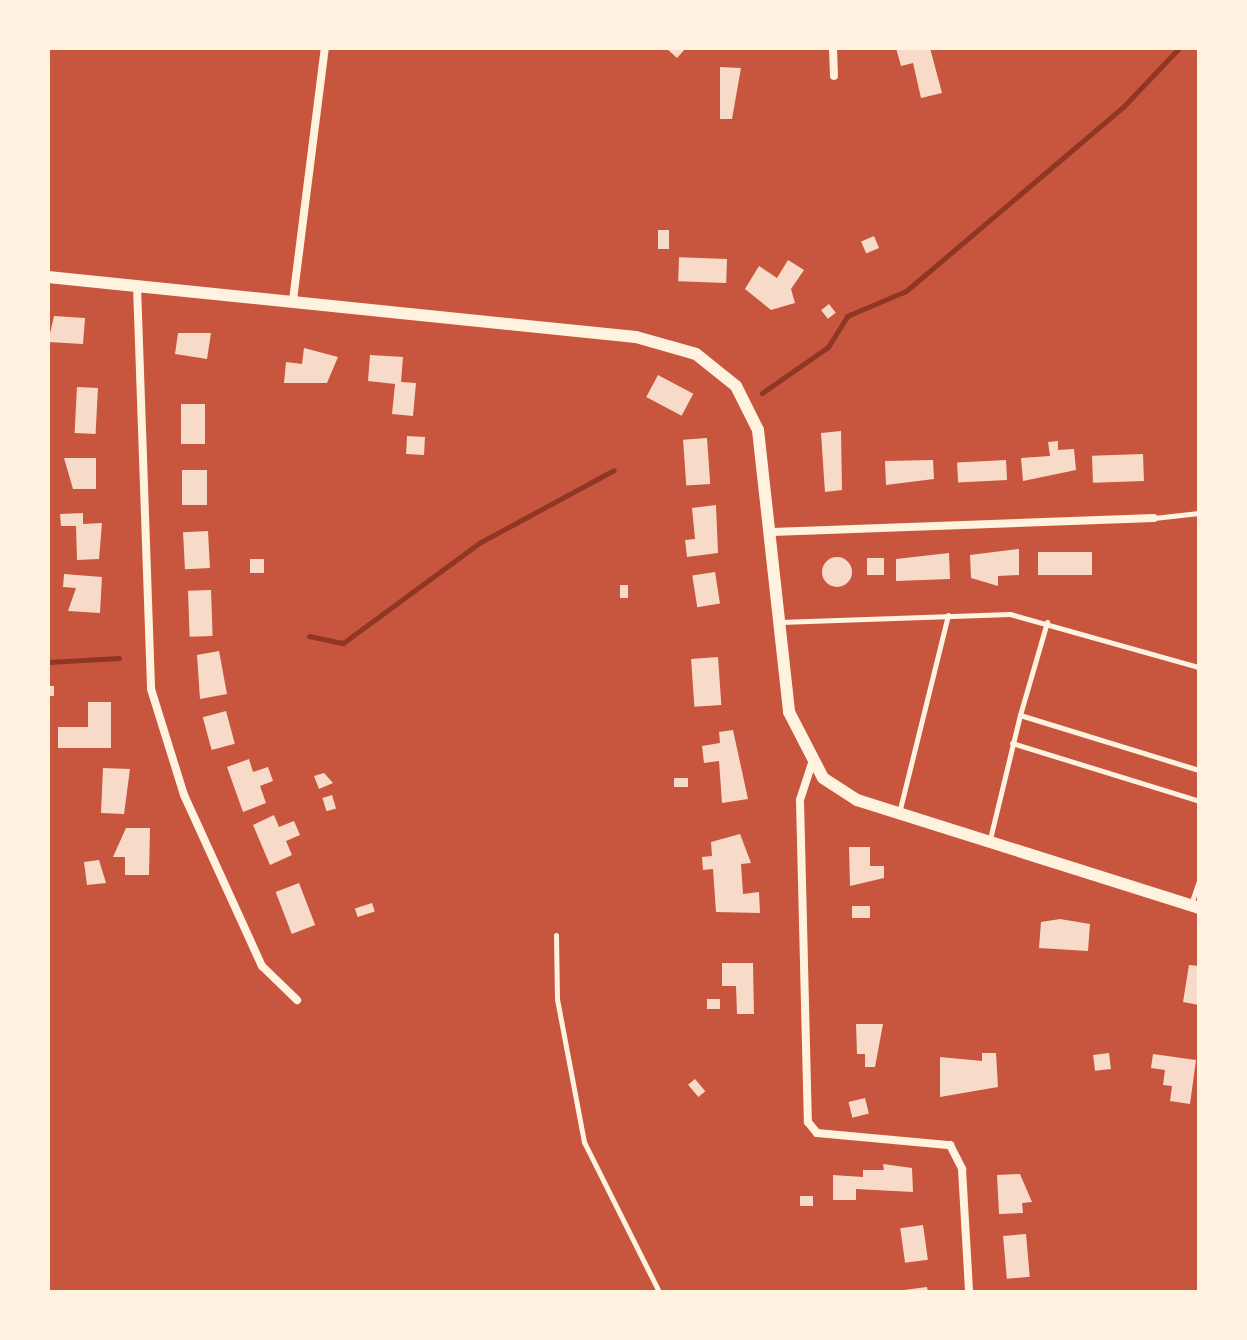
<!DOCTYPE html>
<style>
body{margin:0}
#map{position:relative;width:1247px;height:1340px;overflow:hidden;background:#c8553d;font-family:Montserrat,sans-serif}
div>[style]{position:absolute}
.stream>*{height:5px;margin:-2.5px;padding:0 2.5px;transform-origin:2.5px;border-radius:2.5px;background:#8f3625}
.building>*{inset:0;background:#f7dbc8;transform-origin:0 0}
.round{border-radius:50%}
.service>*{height:5px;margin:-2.5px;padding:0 2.5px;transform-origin:2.5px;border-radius:2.5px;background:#fff3e0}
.minor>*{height:8px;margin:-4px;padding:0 4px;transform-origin:4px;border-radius:4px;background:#fff3e0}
.tertiary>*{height:12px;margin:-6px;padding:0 6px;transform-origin:6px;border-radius:6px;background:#fff3e0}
span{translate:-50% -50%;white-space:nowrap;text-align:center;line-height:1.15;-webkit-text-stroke:6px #fff3e0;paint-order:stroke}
.frame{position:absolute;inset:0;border:50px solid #fff3e0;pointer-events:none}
</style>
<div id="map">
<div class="stream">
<div style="left:762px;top:393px;width:80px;rotate:-34.9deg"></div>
<div style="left:828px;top:347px;width:36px;rotate:-58deg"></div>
<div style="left:847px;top:316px;width:64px;rotate:-23deg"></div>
<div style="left:906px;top:291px;width:285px;rotate:-40.3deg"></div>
<div style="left:1123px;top:107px;width:81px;rotate:-46.5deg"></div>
<div style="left:309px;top:636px;width:35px;rotate:12deg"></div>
<div style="left:343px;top:643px;width:169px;rotate:-36.3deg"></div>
<div style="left:479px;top:543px;width:153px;rotate:-28.4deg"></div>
<div style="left:48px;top:662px;width:71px;rotate:-3.2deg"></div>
</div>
<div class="building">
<div style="clip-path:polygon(666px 48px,686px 48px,677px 58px)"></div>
<div style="clip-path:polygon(896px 48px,930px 48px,942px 93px,921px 98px,913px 63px,901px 66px)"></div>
<div style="clip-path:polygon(720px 67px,741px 68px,732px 119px,720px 119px)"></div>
<div style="left:658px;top:230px;width:11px;height:19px"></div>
<div style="left:874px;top:236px;width:13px;height:14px;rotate:67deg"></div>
<div style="left:727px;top:259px;width:24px;height:48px;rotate:92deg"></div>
<div style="clip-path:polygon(788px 260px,804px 270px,791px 289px,795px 303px,771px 310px,745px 289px,759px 266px,777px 278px)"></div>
<div style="left:829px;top:304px;width:11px;height:10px;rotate:52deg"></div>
<div style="clip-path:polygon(54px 316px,85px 318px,83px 344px,48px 342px)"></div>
<div style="clip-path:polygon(178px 333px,211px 333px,207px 359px,175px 354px)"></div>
<div style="clip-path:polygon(304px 348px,338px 357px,327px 383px,284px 383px,286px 362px,302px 364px)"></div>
<div style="clip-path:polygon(370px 355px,403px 357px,401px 382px,416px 383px,413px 416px,392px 414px,395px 384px,368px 381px)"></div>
<div style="left:658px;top:375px;width:40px;height:25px;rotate:28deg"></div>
<div style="left:77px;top:387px;width:21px;height:46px;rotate:3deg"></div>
<div style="left:181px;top:404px;width:24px;height:40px"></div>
<div style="clip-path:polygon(841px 431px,842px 490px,825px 492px,821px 433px)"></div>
<div style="left:407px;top:436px;width:18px;height:18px;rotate:3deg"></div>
<div style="left:707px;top:438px;width:46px;height:24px;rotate:86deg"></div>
<div style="clip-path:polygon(1058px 441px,1058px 450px,1074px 449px,1076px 470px,1023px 481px,1021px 458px,1050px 456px,1048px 442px)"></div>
<div style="left:1143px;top:454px;width:27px;height:51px;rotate:88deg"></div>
<div style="clip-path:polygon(64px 458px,96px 458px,96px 489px,73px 489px)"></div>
<div style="clip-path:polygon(933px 460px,934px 479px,886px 485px,885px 461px)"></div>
<div style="left:1006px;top:460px;width:20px;height:49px;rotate:87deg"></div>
<div style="left:182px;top:470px;width:25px;height:35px"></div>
<div style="clip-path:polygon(716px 505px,718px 553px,687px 557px,685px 540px,695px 539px,692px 508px)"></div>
<div style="clip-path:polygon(83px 513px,83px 524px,102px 523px,99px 559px,77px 560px,76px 526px,61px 526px,60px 514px)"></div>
<div style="left:208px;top:531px;width:37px;height:25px;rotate:87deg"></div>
<div style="clip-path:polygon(1019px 549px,1019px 575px,998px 576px,998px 586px,971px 578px,970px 555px)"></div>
<div style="left:1038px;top:552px;width:54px;height:23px"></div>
<div style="clip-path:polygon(949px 553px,950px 579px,896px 581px,896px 559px)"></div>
<div class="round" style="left:822px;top:557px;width:30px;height:30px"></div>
<div style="left:867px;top:558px;width:17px;height:17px"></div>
<div style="left:250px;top:559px;width:14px;height:14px"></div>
<div style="left:715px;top:572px;width:32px;height:23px;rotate:81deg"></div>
<div style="clip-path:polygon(64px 574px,102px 577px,100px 613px,68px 611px,76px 588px,63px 587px)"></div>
<div style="left:620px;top:585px;width:8px;height:13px"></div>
<div style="left:211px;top:590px;width:46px;height:23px;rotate:88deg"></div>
<div style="clip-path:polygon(219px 651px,227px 694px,200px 699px,197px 655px)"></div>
<div style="left:718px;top:657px;width:48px;height:27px;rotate:86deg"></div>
<div style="left:48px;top:686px;width:6px;height:10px"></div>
<div style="clip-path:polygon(88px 702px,111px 702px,111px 748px,58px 748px,58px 727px,88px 727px)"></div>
<div style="left:226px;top:711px;width:34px;height:24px;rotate:75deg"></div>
<div style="clip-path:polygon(733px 730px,748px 799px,722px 803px,719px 761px,704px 763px,702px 746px,720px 743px,719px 732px)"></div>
<div style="clip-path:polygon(249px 759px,253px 772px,268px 767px,273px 781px,260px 786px,266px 803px,243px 812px,227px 767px)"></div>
<div style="clip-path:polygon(103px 768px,130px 769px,124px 814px,101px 813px)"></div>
<div style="clip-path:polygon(324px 773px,333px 783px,319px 789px,314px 776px)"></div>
<div style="left:688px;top:778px;width:9px;height:14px;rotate:90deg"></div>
<div style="left:332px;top:795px;width:14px;height:10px;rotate:73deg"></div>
<div style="clip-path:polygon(274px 815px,279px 827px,294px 821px,300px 835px,286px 841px,292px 855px,270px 865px,253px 825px)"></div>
<div style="clip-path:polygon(126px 828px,150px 828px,149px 875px,125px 875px,125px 857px,113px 857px)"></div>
<div style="clip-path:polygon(740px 834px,751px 863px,741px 864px,743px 894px,759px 892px,760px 913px,716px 912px,713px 869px,703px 870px,702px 857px,712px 856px,711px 842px)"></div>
<div style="clip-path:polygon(849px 847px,870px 847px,870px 866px,884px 866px,884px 878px,850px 886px)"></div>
<div style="clip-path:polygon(99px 860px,106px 883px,87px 885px,84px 862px)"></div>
<div style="left:299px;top:883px;width:45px;height:25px;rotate:69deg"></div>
<div style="left:372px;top:903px;width:9px;height:18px;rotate:72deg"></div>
<div style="left:852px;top:906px;width:18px;height:12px"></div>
<div style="clip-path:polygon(1060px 919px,1090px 924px,1088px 951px,1039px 948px,1041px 922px)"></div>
<div style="clip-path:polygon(722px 963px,753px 963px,754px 1014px,737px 1014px,736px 986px,722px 986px)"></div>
<div style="clip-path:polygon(1189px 965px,1199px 966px,1199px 1005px,1183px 1002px)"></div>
<div style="left:707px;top:999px;width:13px;height:10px"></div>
<div style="clip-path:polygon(856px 1024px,883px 1024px,875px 1067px,865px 1067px,865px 1054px,857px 1054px)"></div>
<div style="clip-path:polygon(982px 1053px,996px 1053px,998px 1087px,940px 1097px,940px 1057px,982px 1061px)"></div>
<div style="left:1109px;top:1053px;width:16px;height:16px;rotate:83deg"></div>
<div style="clip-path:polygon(1153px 1054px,1196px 1060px,1190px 1104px,1170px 1101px,1172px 1086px,1163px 1085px,1165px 1070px,1151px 1068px)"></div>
<div style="left:695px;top:1079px;width:16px;height:9px;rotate:50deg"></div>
<div style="left:865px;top:1098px;width:16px;height:17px;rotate:76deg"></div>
<div style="clip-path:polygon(883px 1164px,912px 1168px,913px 1192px,856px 1189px,856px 1200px,833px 1200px,833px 1175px,863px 1177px,863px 1170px,884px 1170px)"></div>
<div style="clip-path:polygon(1020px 1174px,1032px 1202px,1022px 1203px,1023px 1213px,999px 1214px,997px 1175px)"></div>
<div style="left:813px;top:1196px;width:10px;height:13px;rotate:90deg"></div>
<div style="left:923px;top:1225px;width:35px;height:23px;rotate:82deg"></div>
<div style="left:1026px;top:1234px;width:43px;height:23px;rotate:85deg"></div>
<div style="clip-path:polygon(927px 1287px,928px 1292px,904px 1292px,904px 1290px)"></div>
</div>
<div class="service">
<div style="left:1154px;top:518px;width:45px;rotate:-6.3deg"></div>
<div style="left:780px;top:622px;width:230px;rotate:-2deg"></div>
<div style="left:1010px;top:614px;width:196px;rotate:15.7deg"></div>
<div style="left:1047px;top:622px;width:97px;rotate:106.2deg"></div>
<div style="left:1020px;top:715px;width:187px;rotate:17.1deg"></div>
<div style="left:1012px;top:743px;width:196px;rotate:17.2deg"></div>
<div style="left:899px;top:813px;width:204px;rotate:-76.1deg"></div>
<div style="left:989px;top:843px;width:132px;rotate:-76.4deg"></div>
<div style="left:1191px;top:904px;width:24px;rotate:-71deg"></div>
<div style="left:556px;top:935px;width:64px;rotate:89.1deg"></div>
<div style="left:557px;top:999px;width:146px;rotate:79.3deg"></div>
<div style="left:584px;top:1142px;width:168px;rotate:63.4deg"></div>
</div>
<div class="minor">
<div style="left:833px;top:48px;width:28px;rotate:88deg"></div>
<div style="left:137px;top:286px;width:403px;rotate:88deg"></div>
<div style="left:151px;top:689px;width:111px;rotate:72.7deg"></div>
<div style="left:184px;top:795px;width:188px;rotate:65.5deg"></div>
<div style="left:262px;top:966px;width:49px;rotate:44.2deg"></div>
<div style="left:293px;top:300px;width:254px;rotate:-82.8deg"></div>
<div style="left:772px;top:532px;width:382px;rotate:-2.1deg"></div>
<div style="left:812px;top:763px;width:39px;rotate:108deg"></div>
<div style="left:800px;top:800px;width:322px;rotate:88.6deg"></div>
<div style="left:808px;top:1122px;width:14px;rotate:51deg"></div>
<div style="left:817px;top:1133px;width:134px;rotate:5.2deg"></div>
<div style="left:950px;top:1145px;width:27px;rotate:63deg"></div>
<div style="left:962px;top:1169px;width:123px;rotate:86.7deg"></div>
</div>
<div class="tertiary">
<div style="left:48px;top:277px;width:591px;rotate:5.83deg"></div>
<div style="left:636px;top:337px;width:62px;rotate:15.8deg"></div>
<div style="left:696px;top:354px;width:51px;rotate:38.7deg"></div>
<div style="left:736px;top:386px;width:49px;rotate:63.4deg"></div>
<div style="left:758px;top:430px;width:284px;rotate:83.7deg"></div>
<div style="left:789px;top:712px;width:74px;rotate:62.7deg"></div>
<div style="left:823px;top:778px;width:40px;rotate:32.9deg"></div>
<div style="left:857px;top:800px;width:359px;rotate:17.5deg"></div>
</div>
<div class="frame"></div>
</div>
